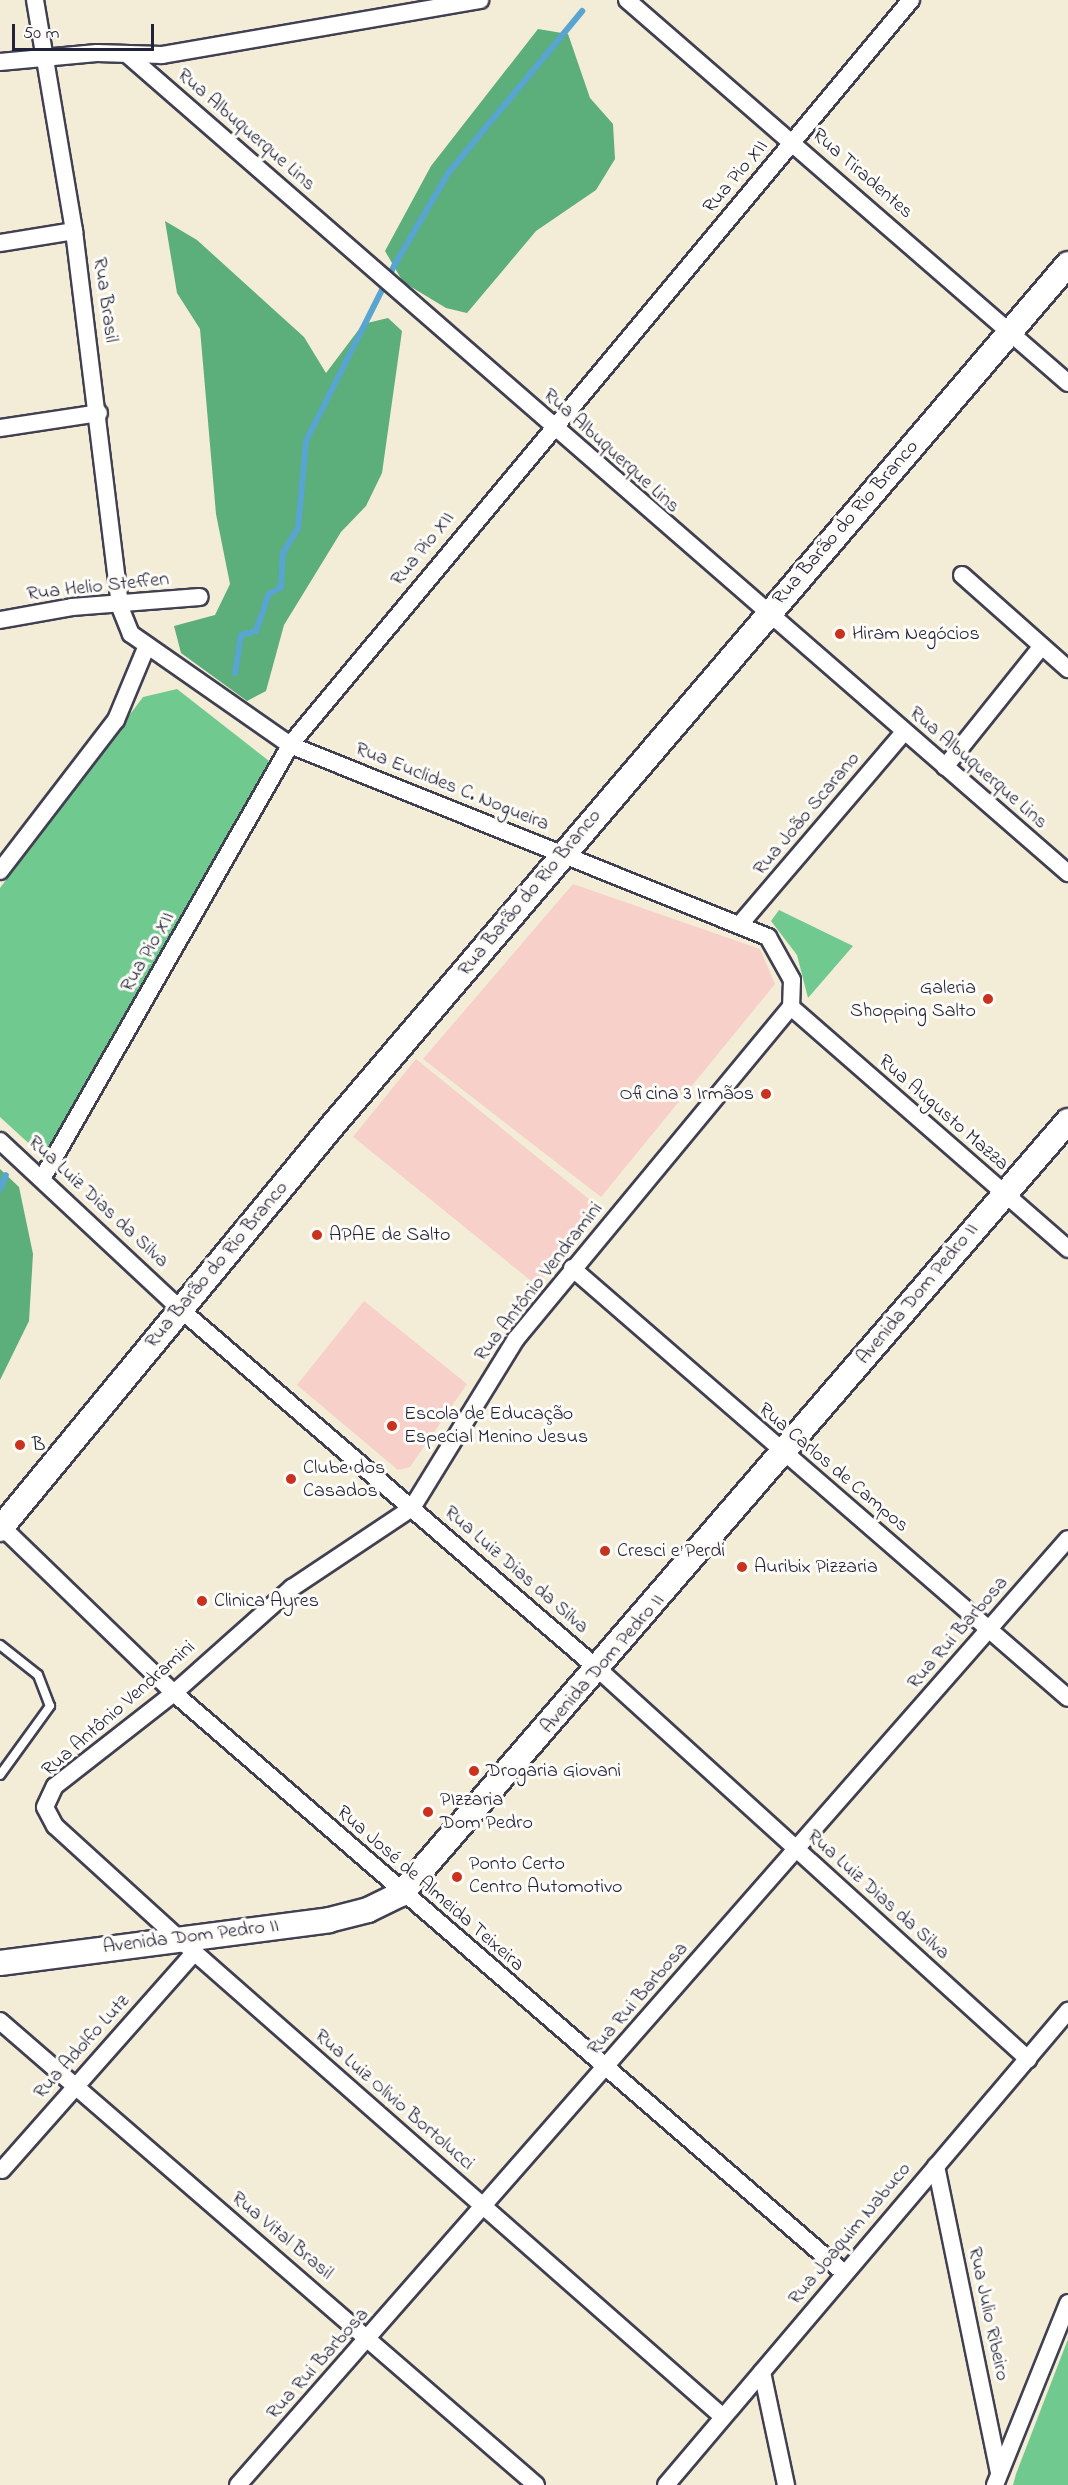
<!DOCTYPE html>
<meta charset="utf-8">
<style>
body{margin:0}
#map{position:relative;width:1068px;height:2485px;overflow:hidden;background:#f3ecd6;font-family:"Indie Flower",sans-serif}
div>[style]{position:absolute}
.built>*{inset:0;background:#f7d0c9;transform-origin:0 0}
.green>*{inset:0;background:#70ca90}
.forest>*{inset:0;background:#5cae7a}
.stream>*{height:6px;margin:-3px;padding:0 3px;transform-origin:3px;border-radius:3px;background:#59a5d2}
.roads{filter:drop-shadow(2px 0 #414052) drop-shadow(-2px 0 #414052) drop-shadow(0 2px #414052) drop-shadow(0 -2px #414052)}
.lane>*{height:8px;margin:-4px;padding:0 4px;transform-origin:4px;border-radius:4px;background:#fff}
.street>*{height:16px;margin:-8px;padding:0 8px;transform-origin:8px;border-radius:8px;background:#fff}
.secondary>*{height:24px;margin:-12px;padding:0 12px;transform-origin:12px;border-radius:12px;background:#fff}
.dots>*{width:16px;height:16px;translate:-50% -50%;box-sizing:border-box;border:3px solid #fdfcf7;border-radius:50%}
span{translate:-50% -50%;white-space:nowrap;text-align:center;line-height:1.15;-webkit-text-stroke:6px #fdfcf7;paint-order:stroke}
.street-label{font-size:20px;color:#22223b}
.poi-label{font-size:20px;color:#22223b}
.left{translate:0 -50%;text-align:left}
.right{translate:-100% -50%;text-align:right}
.scale{position:absolute;left:12px;top:24px;width:142px;height:27px;box-sizing:border-box;border:3px solid #22223b;border-top:0;padding-left:8px;font-size:18px;line-height:21px;white-space:nowrap;color:#22223b;-webkit-text-stroke:4px #fdfcf7;paint-order:stroke}
</style>
<div id="map">
<div class="built">
<div style="clip-path:polygon(573px 884px,760px 949px,775px 984px,601px 1197px,423px 1059px)"></div>
<div style="left:416px;top:1059px;width:236px;height:100px;rotate:39deg"></div>
<div style="clip-path:polygon(364px 1301px,467px 1384px,410px 1467px,398px 1470px,297px 1385px)"></div>
</div>
<div class="green">
<div style="clip-path:polygon(177px 689px,269px 761px,48px 1151px,36px 1150px,0 1117px,0 888px,143px 697px)"></div>
<div style="clip-path:polygon(779px 910px,853px 946px,808px 998px,797px 955px,771px 921px)"></div>
<div style="clip-path:polygon(1068px 2339px,1068px 2485px,1013px 2485px,1016px 2474px)"></div>
</div>
<div class="forest">
<div style="clip-path:polygon(538px 29px,568px 34px,590px 98px,613px 124px,615px 159px,596px 190px,536px 231px,467px 313px,446px 308px,403px 282px,385px 251px,431px 166px)"></div>
<div style="clip-path:polygon(165px 221px,197px 240px,304px 337px,326px 373px,363px 324px,388px 318px,402px 331px,382px 473px,366px 506px,341px 532px,284px 625px,266px 691px,247px 701px,181px 653px,174px 626px,215px 615px,230px 584px,216px 514px,200px 329px,177px 293px)"></div>
<div style="clip-path:polygon(0 1169px,19px 1187px,33px 1254px,29px 1321px,0 1380px)"></div>
</div>
<div class="stream">
<div style="left:235px;top:673px;width:38px;rotate:-81deg"></div>
<div style="left:241px;top:635px;width:16px;rotate:-15deg"></div>
<div style="left:256px;top:631px;width:39px;rotate:-71deg"></div>
<div style="left:269px;top:594px;width:14px;rotate:-30deg"></div>
<div style="left:281px;top:587px;width:34px;rotate:-87deg"></div>
<div style="left:283px;top:553px;width:29px;rotate:-59deg"></div>
<div style="left:298px;top:528px;width:87px;rotate:-84.7deg"></div>
<div style="left:306px;top:441px;width:198px;rotate:-63.3deg"></div>
<div style="left:395px;top:264px;width:107px;rotate:-59.6deg"></div>
<div style="left:449px;top:172px;width:209px;rotate:-50.4deg"></div>
<div style="left:0;top:1189px;width:15px;rotate:-67deg"></div>
</div>
<div class="roads">
<div class="lane">
<div style="left:0;top:1645px;width:48px;rotate:38.3deg"></div>
<div style="left:38px;top:1675px;width:33px;rotate:69deg"></div>
<div style="left:50px;top:1706px;width:85px;rotate:125.9deg"></div>
</div>
<div class="street">
<div style="left:35px;top:0;width:234px;rotate:80.4deg"></div>
<div style="left:74px;top:231px;width:379px;rotate:83deg"></div>
<div style="left:120px;top:607px;width:29px;rotate:68deg"></div>
<div style="left:131px;top:634px;width:194px;rotate:34.9deg"></div>
<div style="left:290px;top:745px;width:515px;rotate:21.88deg"></div>
<div style="left:768px;top:937px;width:49px;rotate:60.8deg"></div>
<div style="left:792px;top:980px;width:27px;rotate:92deg"></div>
<div style="left:627px;top:0;width:584px;rotate:40.97deg"></div>
<div style="left:129px;top:56px;width:1245px;rotate:41.03deg"></div>
<div style="left:0;top:62px;width:97px;rotate:-5.3deg"></div>
<div style="left:97px;top:53px;width:65px;rotate:1.8deg"></div>
<div style="left:162px;top:55px;width:323px;rotate:-9.8deg"></div>
<div style="left:0;top:243px;width:75px;rotate:-9.2deg"></div>
<div style="left:0;top:428px;width:100px;rotate:-8.6deg"></div>
<div style="left:962px;top:575px;width:142px;rotate:41.6deg"></div>
<div style="left:0;top:620px;width:73px;rotate:-10.2deg"></div>
<div style="left:72px;top:607px;width:128px;rotate:-4.5deg"></div>
<div style="left:945px;top:767px;width:154px;rotate:-51.3deg"></div>
<div style="left:0;top:871px;width:190px;rotate:-52.5deg"></div>
<div style="left:116px;top:720px;width:78px;rotate:-67.4deg"></div>
<div style="left:741px;top:923px;width:251px;rotate:-49.5deg"></div>
<div style="left:791px;top:1007px;width:368px;rotate:41.1deg"></div>
<div style="left:0;top:1141px;width:246px;rotate:43deg"></div>
<div style="left:180px;top:1309px;width:552px;rotate:40.74deg"></div>
<div style="left:598px;top:1669px;width:581px;rotate:42.21deg"></div>
<div style="left:43px;top:1177px;width:498px;rotate:-60.2deg"></div>
<div style="left:290px;top:745px;width:970px;rotate:-50.19deg"></div>
<div style="left:572px;top:1268px;width:656px;rotate:40.92deg"></div>
<div style="left:0;top:1525px;width:242px;rotate:44deg"></div>
<div style="left:174px;top:1693px;width:885px;rotate:40.88deg"></div>
<div style="left:0;top:2021px;width:709px;rotate:40.88deg"></div>
<div style="left:936px;top:2166px;width:312px;rotate:78.4deg"></div>
<div style="left:2px;top:2170px;width:290px;rotate:-48.5deg"></div>
<div style="left:762px;top:2372px;width:116px;rotate:78deg"></div>
<div style="left:723px;top:2417px;width:727px;rotate:-138.68deg"></div>
<div style="left:177px;top:1937px;width:165px;rotate:-137.7deg"></div>
<div style="left:55px;top:1826px;width:21px;rotate:-118deg"></div>
<div style="left:45px;top:1807px;width:23px;rotate:-65deg"></div>
<div style="left:55px;top:1786px;width:151px;rotate:-38deg"></div>
<div style="left:174px;top:1693px;width:158px;rotate:-41.7deg"></div>
<div style="left:292px;top:1588px;width:144px;rotate:-33.7deg"></div>
<div style="left:412px;top:1508px;width:198px;rotate:-58.4deg"></div>
<div style="left:516px;top:1339px;width:431px;rotate:-50.4deg"></div>
<div style="left:238px;top:2485px;width:1258px;rotate:-48.74deg"></div>
<div style="left:666px;top:2485px;width:622px;rotate:-49.7deg"></div>
<div style="left:995px;top:2485px;width:196px;rotate:-68.1deg"></div>
</div>
<div class="secondary">
<div style="left:0;top:1529px;width:524px;rotate:-50.5deg"></div>
<div style="left:333px;top:1125px;width:1132px;rotate:-49.51deg"></div>
<div style="left:0;top:1963px;width:332px;rotate:-7.4deg"></div>
<div style="left:329px;top:1920px;width:40px;rotate:-14.4deg"></div>
<div style="left:368px;top:1910px;width:37px;rotate:-26deg"></div>
<div style="left:401px;top:1894px;width:1021px;rotate:-49.21deg"></div>
</div>
</div>
<div class="dots">
<div style="left:840px;top:634px;background:#c8321e"></div>
<div style="left:988px;top:999px;background:#c8321e"></div>
<div style="left:766px;top:1094px;background:#c8321e"></div>
<div style="left:317px;top:1235px;background:#c8321e"></div>
<div style="left:392px;top:1426px;background:#c8321e"></div>
<div style="left:20px;top:1445px;background:#c8321e"></div>
<div style="left:291px;top:1479px;background:#c8321e"></div>
<div style="left:605px;top:1551px;background:#c8321e"></div>
<div style="left:742px;top:1567px;background:#c8321e"></div>
<div style="left:202px;top:1601px;background:#c8321e"></div>
<div style="left:474px;top:1771px;background:#c8321e"></div>
<div style="left:428px;top:1812px;background:#c8321e"></div>
<div style="left:457px;top:1877px;background:#c8321e"></div>
</div>
<div class="street-label">
<span style="left:246px;top:130px;rotate:41deg">Rua Albuquerque Lins</span>
<span style="left:862px;top:174px;rotate:41deg">Rua Tiradentes</span>
<span style="left:736px;top:177px;rotate:-50deg">Rua Pio XII</span>
<span style="left:105px;top:300px;rotate:82deg">Rua Brasil</span>
<span style="left:611px;top:451px;rotate:42deg">Rua Albuquerque Lins</span>
<span style="left:846px;top:523px;rotate:-49deg">Rua Barão do Rio Branco</span>
<span style="left:423px;top:549px;rotate:-51deg">Rua Pio XII</span>
<span style="left:98px;top:587px;rotate:-6deg">Rua Helio Steffen</span>
<span style="left:978px;top:768px;rotate:41deg">Rua Albuquerque Lins</span>
<span style="left:452px;top:787px;rotate:22deg">Rua Euclides C. Nogueira</span>
<span style="left:807px;top:814px;rotate:-50deg">Rua João Scarano</span>
<span style="left:530px;top:893px;rotate:-50deg">Rua Barão do Rio Branco</span>
<span style="left:148px;top:952px;rotate:-60deg">Rua Pio XII</span>
<span style="left:943px;top:1113px;rotate:41deg">Rua Augusto Mazza</span>
<span style="left:98px;top:1202px;rotate:43deg">Rua Luiz Dias da Silva</span>
<span style="left:217px;top:1265px;rotate:-50deg">Rua Barão do Rio Branco</span>
<span style="left:539px;top:1282px;rotate:-52deg">Rua Antônio Vendramini</span>
<span style="left:918px;top:1294px;rotate:-50deg">Avenida Dom Pedro II</span>
<span style="left:833px;top:1468px;rotate:40deg">Rua Carlos de Campos</span>
<span style="left:516px;top:1570px;rotate:41deg">Rua Luiz Dias da Silva</span>
<span style="left:958px;top:1633px;rotate:-49deg">Rua Rui Barbosa</span>
<span style="left:603px;top:1664px;rotate:-49deg">Avenida Dom Pedro II</span>
<span style="left:119px;top:1709px;rotate:-41deg">Rua Antônio Vendramini</span>
<span style="left:430px;top:1889px;rotate:41deg">Rua José de Almeida Teixeira</span>
<span style="left:878px;top:1895px;rotate:42deg">Rua Luiz Dias da Silva</span>
<span style="left:191px;top:1937px;rotate:-7deg">Avenida Dom Pedro II</span>
<span style="left:638px;top:1999px;rotate:-49deg">Rua Rui Barbosa</span>
<span style="left:82px;top:2047px;rotate:-48deg">Rua Adolfo Lutz</span>
<span style="left:394px;top:2100px;rotate:41deg">Rua Luiz Olivio Bortolucci</span>
<span style="left:850px;top:2234px;rotate:-50deg">Rua Joaquim Nabuco</span>
<span style="left:282px;top:2236px;rotate:40deg">Rua Vital Brasil</span>
<span style="left:988px;top:2314px;rotate:78deg">Rua Julio Ribeiro</span>
<span style="left:318px;top:2364px;rotate:-48deg">Rua Rui Barbosa</span>
</div>
<div class="poi-label">
<span class="left" style="left:852px;top:634px">Hiram Negócios</span>
<span class="right" style="left:976px;top:1000px">Galeria<br>Shopping Salto</span>
<span class="right" style="left:754px;top:1094px">Oficina 3 Irmãos</span>
<span class="left" style="left:329px;top:1235px">APAE de Salto</span>
<span class="left" style="left:404px;top:1426px">Escola de Educação<br>Especial Menino Jesus</span>
<span class="left" style="left:32px;top:1445px">B</span>
<span class="left" style="left:303px;top:1480px">Clube dos<br>Casados</span>
<span class="left" style="left:617px;top:1551px">Cresci e Perdi</span>
<span class="left" style="left:754px;top:1567px">Auribix Pizzaria</span>
<span class="left" style="left:214px;top:1601px">Clinica Ayres</span>
<span class="left" style="left:486px;top:1771px">Drogaria Giovani</span>
<span class="left" style="left:440px;top:1812px">PIzzaria<br>Dom Pedro</span>
<span class="left" style="left:469px;top:1876px">Ponto Certo<br>Centro Automotivo</span>
</div>
<div class="scale">50 m</div>
</div>
